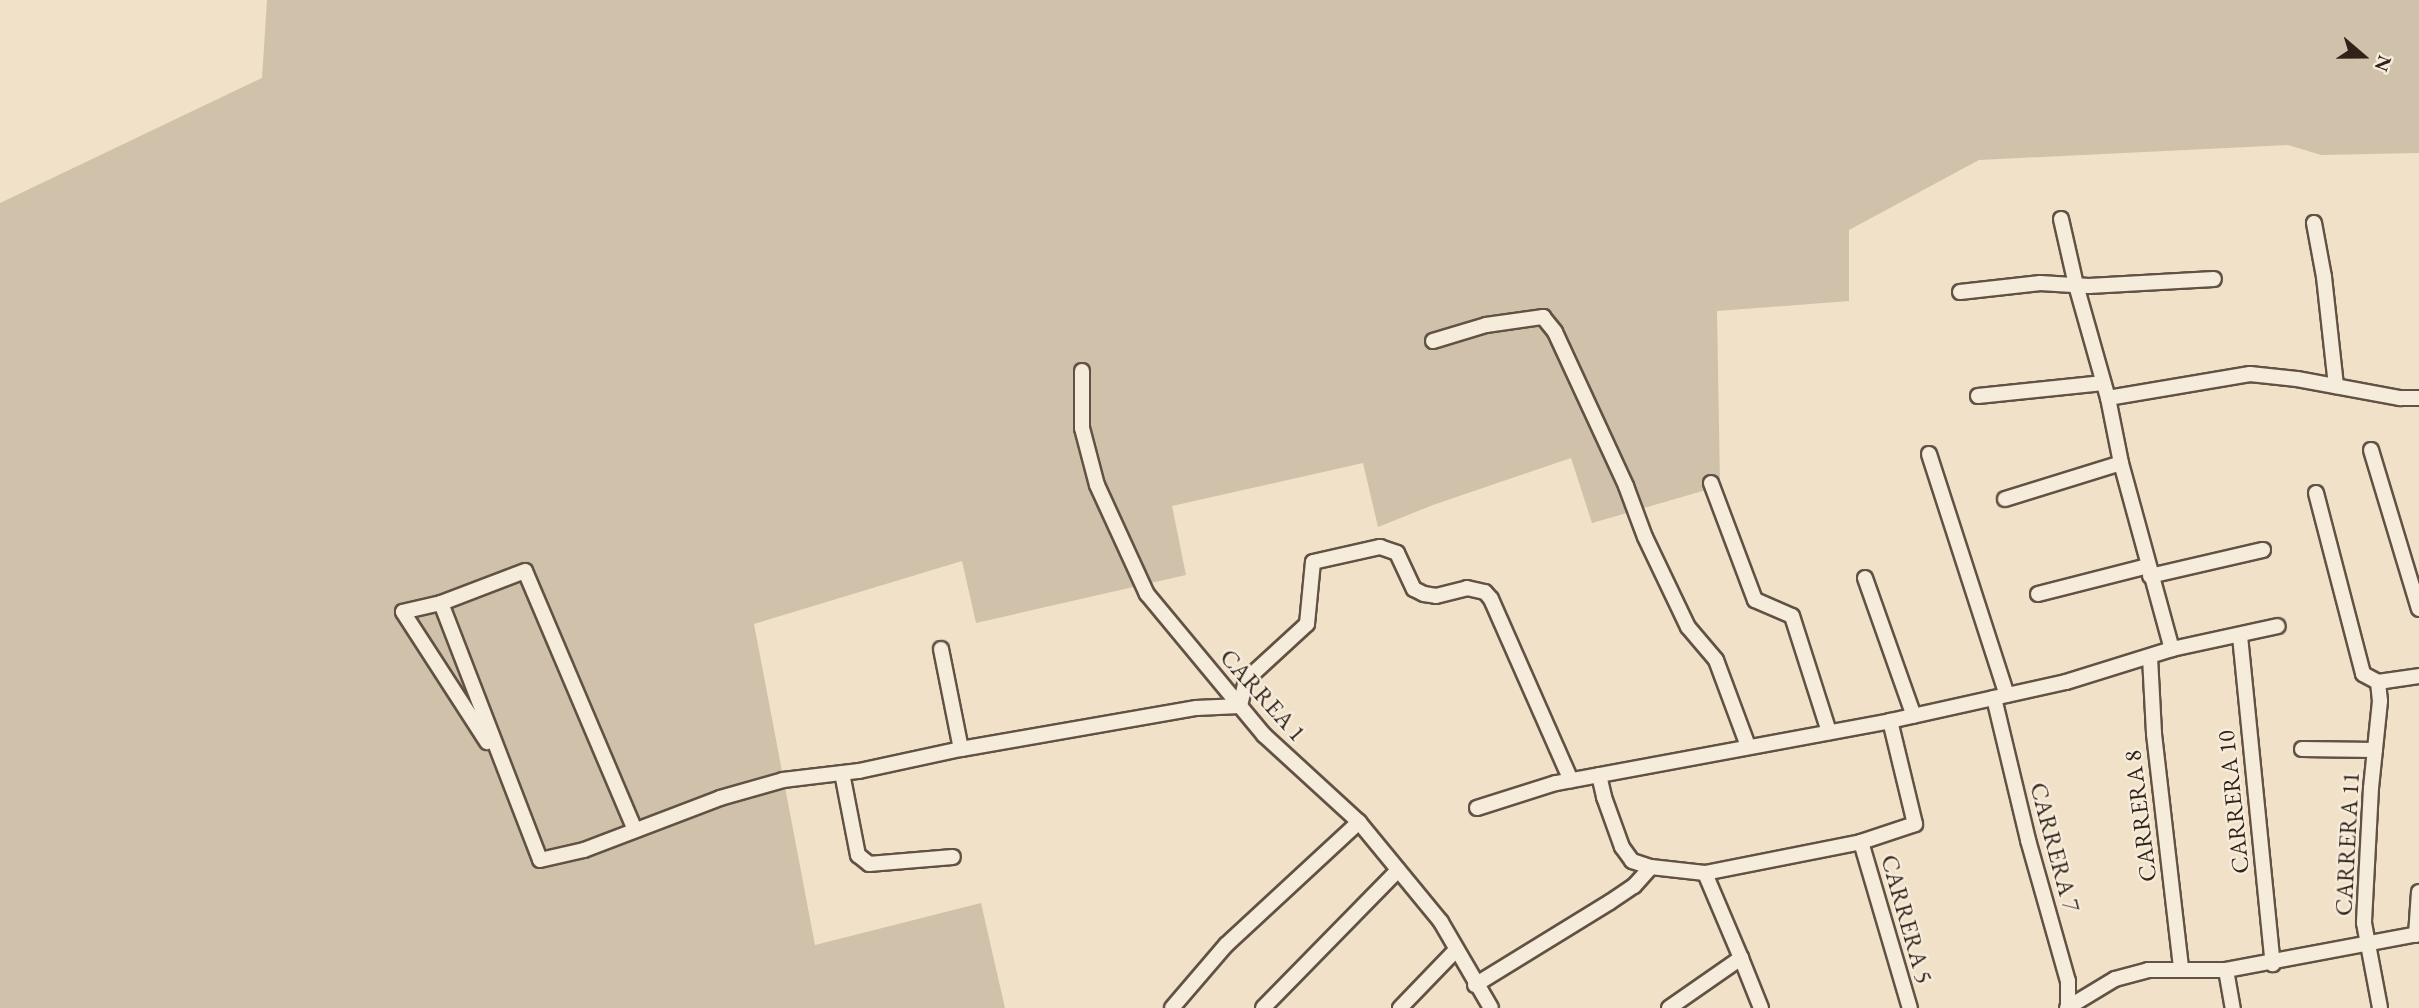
<!DOCTYPE html>
<style>
body{margin:0}
#map{position:relative;width:2419px;height:1008px;overflow:hidden;background:#f1e1c8;font-family:"EB Garamond",serif}
div>[style]{position:absolute}
.green>*{inset:0;background:#d0c1aa}
.roads{filter:drop-shadow(2px 0 #615244) drop-shadow(-2px 0 #615244) drop-shadow(0 2px #615244) drop-shadow(0 -2px #615244)}
.minor>*{height:14px;margin:-7px;padding:0 7px;transform-origin:7px;border-radius:7px;background:#f6ecdb}
span{translate:-50% -50%;white-space:nowrap;text-align:center;line-height:1.15;-webkit-text-stroke:5px #f6ecdb;paint-order:stroke}
.street-label{font-size:24px;color:#312218}
.north{position:absolute;left:2328px;top:21px;width:70px;height:70px;-webkit-text-stroke:5px #f6ecdb;paint-order:stroke;rotate:110deg;font-size:19px;font-weight:700;line-height:28px;text-align:center;color:#312218}
.north::after{content:'';display:block;margin:auto;width:24px;height:32px;background:#312218;clip-path:polygon(50% 0,100% 100%,50% 72%,0 100%)}
</style>
<div id="map">
<div class="green">
<div style="clip-path:polygon(267px 0,2419px 0,2419px 153px,2321px 155px,2288px 145px,1979px 160px,1849px 230px,1849px 301px,1717px 311px,1720px 486px,1592px 523px,1571px 458px,1433px 505px,1378px 527px,1363px 463px,1172px 506px,1186px 575px,976px 623px,962px 561px,754px 624px,815px 945px,981px 903px,1005px 1008px,0 1008px,0 203px,262px 78px)"></div>
</div>
<div class="roads">
<div class="minor">
<div style="left:2061px;top:219px;width:68px;rotate:77.2deg"></div>
<div style="left:2076px;top:285px;width:117px;rotate:74.2deg"></div>
<div style="left:2108px;top:398px;width:66px;rotate:78.7deg"></div>
<div style="left:2121px;top:463px;width:193px;rotate:74.7deg"></div>
<div style="left:2314px;top:223px;width:55px;rotate:79.5deg"></div>
<div style="left:2324px;top:277px;width:110px;rotate:83.7deg"></div>
<div style="left:1960px;top:292px;width:81px;rotate:-6.4deg"></div>
<div style="left:2040px;top:283px;width:49px;rotate:3.5deg"></div>
<div style="left:2089px;top:286px;width:125px;rotate:-3.2deg"></div>
<div style="left:1433px;top:341px;width:55px;rotate:-16.8deg"></div>
<div style="left:1486px;top:325px;width:58px;rotate:-8deg"></div>
<div style="left:1543px;top:317px;width:19px;rotate:51deg"></div>
<div style="left:1555px;top:332px;width:170px;rotate:65.2deg"></div>
<div style="left:1626px;top:486px;width:54px;rotate:69.6deg"></div>
<div style="left:1645px;top:537px;width:100px;rotate:64.5deg"></div>
<div style="left:1688px;top:627px;width:43px;rotate:49.7deg"></div>
<div style="left:1716px;top:660px;width:92px;rotate:69.6deg"></div>
<div style="left:1082px;top:371px;width:57px;rotate:90deg"></div>
<div style="left:1082px;top:428px;width:59px;rotate:75.3deg"></div>
<div style="left:1097px;top:485px;width:120px;rotate:65.4deg"></div>
<div style="left:1147px;top:594px;width:183px;rotate:50.3deg"></div>
<div style="left:1264px;top:735px;width:129px;rotate:42.5deg"></div>
<div style="left:1359px;top:822px;width:129px;rotate:50.6deg"></div>
<div style="left:1441px;top:922px;width:99px;rotate:59.8deg"></div>
<div style="left:1978px;top:396px;width:126px;rotate:-5.9deg"></div>
<div style="left:2108px;top:398px;width:144px;rotate:-9.6deg"></div>
<div style="left:2250px;top:374px;width:47px;rotate:6.1deg"></div>
<div style="left:2297px;top:379px;width:105px;rotate:10.5deg"></div>
<div style="left:2400px;top:398px;width:19px"></div>
<div style="left:2371px;top:450px;width:166px;rotate:73.2deg"></div>
<div style="left:1929px;top:454px;width:253px;rotate:72.1deg"></div>
<div style="left:1711px;top:483px;width:125px;rotate:69.4deg"></div>
<div style="left:1755px;top:600px;width:40px;rotate:23.4deg"></div>
<div style="left:1792px;top:616px;width:122px;rotate:72.3deg"></div>
<div style="left:2316px;top:493px;width:187px;rotate:75.4deg"></div>
<div style="left:2363px;top:674px;width:17px;rotate:28deg"></div>
<div style="left:2378px;top:682px;width:41px;rotate:-8.3deg"></div>
<div style="left:2005px;top:499px;width:121px;rotate:-17.2deg"></div>
<div style="left:2150px;top:576px;width:116px;rotate:-13deg"></div>
<div style="left:1865px;top:578px;width:146px;rotate:70.5deg"></div>
<div style="left:2038px;top:594px;width:114px;rotate:-14.3deg"></div>
<div style="left:441px;top:603px;width:39px;rotate:167deg"></div>
<div style="left:403px;top:612px;width:155px;rotate:57.1deg"></div>
<div style="left:2240px;top:636px;width:330px;rotate:84.3deg"></div>
<div style="left:941px;top:649px;width:102px;rotate:78.7deg"></div>
<div style="left:2150px;top:657px;width:77px;rotate:87deg"></div>
<div style="left:2154px;top:734px;width:237px;rotate:83.4deg"></div>
<div style="left:2378px;top:682px;width:19px;rotate:84deg"></div>
<div style="left:2380px;top:701px;width:87px;rotate:95.9deg"></div>
<div style="left:2371px;top:788px;width:135px;rotate:93deg"></div>
<div style="left:2364px;top:923px;width:86px;rotate:79.3deg"></div>
<div style="left:1994px;top:698px;width:146px;rotate:76.5deg"></div>
<div style="left:2028px;top:840px;width:147px;rotate:74.2deg"></div>
<div style="left:2068px;top:981px;width:27px;rotate:90deg"></div>
<div style="left:2302px;top:749px;width:73px;rotate:0.8deg"></div>
<div style="left:842px;top:773px;width:84px;rotate:79deg"></div>
<div style="left:858px;top:855px;width:14px;rotate:39deg"></div>
<div style="left:869px;top:864px;width:84px;rotate:-4.8deg"></div>
<div style="left:1599px;top:775px;width:23px;rotate:77deg"></div>
<div style="left:1604px;top:797px;width:53px;rotate:70.2deg"></div>
<div style="left:1622px;top:847px;width:17px;rotate:54deg"></div>
<div style="left:1632px;top:861px;width:20px;rotate:18deg"></div>
<div style="left:1477px;top:808px;width:83px;rotate:-17.6deg"></div>
<div style="left:1556px;top:783px;width:340px;rotate:-10.5deg"></div>
<div style="left:1890px;top:721px;width:180px;rotate:-12.5deg"></div>
<div style="left:2066px;top:682px;width:111px;rotate:-17.3deg"></div>
<div style="left:2172px;top:649px;width:108px;rotate:-12.2deg"></div>
<div style="left:635px;top:830px;width:281px;rotate:-113deg"></div>
<div style="left:525px;top:571px;width:90px;rotate:159.1deg"></div>
<div style="left:441px;top:603px;width:275px;rotate:68.9deg"></div>
<div style="left:540px;top:860px;width:45px;rotate:-12.8deg"></div>
<div style="left:584px;top:850px;width:146px;rotate:-20.9deg"></div>
<div style="left:720px;top:798px;width:66px;rotate:-15.9deg"></div>
<div style="left:783px;top:780px;width:77px;rotate:-6.8deg"></div>
<div style="left:859px;top:771px;width:104px;rotate:-12.2deg"></div>
<div style="left:961px;top:749px;width:239px;rotate:-9.9deg"></div>
<div style="left:1196px;top:708px;width:44px;rotate:-2.6deg"></div>
<div style="left:1240px;top:706px;width:27px;rotate:-77deg"></div>
<div style="left:1246px;top:680px;width:83px;rotate:-42.6deg"></div>
<div style="left:1307px;top:624px;width:62px;rotate:-84.5deg"></div>
<div style="left:1313px;top:562px;width:69px;rotate:-12.6deg"></div>
<div style="left:1380px;top:547px;width:18px;rotate:19deg"></div>
<div style="left:1397px;top:553px;width:40px;rotate:65deg"></div>
<div style="left:1414px;top:589px;width:11px;rotate:27deg"></div>
<div style="left:1424px;top:594px;width:12px;rotate:9deg"></div>
<div style="left:1436px;top:596px;width:32px;rotate:-14deg"></div>
<div style="left:1467px;top:588px;width:18px;rotate:13deg"></div>
<div style="left:1485px;top:592px;width:9px;rotate:49deg"></div>
<div style="left:1491px;top:599px;width:198px;rotate:66.2deg"></div>
<div style="left:1861px;top:842px;width:173px;rotate:73.6deg"></div>
<div style="left:2416px;top:935px;width:43px;rotate:-86deg"></div>
<div style="left:1741px;top:958px;width:54px;rotate:68.2deg"></div>
<div style="left:2226px;top:970px;width:39px;rotate:80deg"></div>
<div style="left:1475px;top:985px;width:158px;rotate:-31.6deg"></div>
<div style="left:1610px;top:902px;width:29px;rotate:-34deg"></div>
<div style="left:1634px;top:886px;width:25px;rotate:-48deg"></div>
<div style="left:1651px;top:867px;width:54px;rotate:6.3deg"></div>
<div style="left:1705px;top:873px;width:159px;rotate:-11.2deg"></div>
<div style="left:1861px;top:842px;width:57px;rotate:-18.4deg"></div>
<div style="left:1915px;top:824px;width:106px;rotate:-103.6deg"></div>
<div style="left:1172px;top:1008px;width:83px;rotate:-49.4deg"></div>
<div style="left:1226px;top:945px;width:181px;rotate:-42.8deg"></div>
<div style="left:1263px;top:1008px;width:193px;rotate:-45.6deg"></div>
<div style="left:1400px;top:1008px;width:81px;rotate:-46deg"></div>
<div style="left:1669px;top:1008px;width:88px;rotate:-34.8deg"></div>
<div style="left:1741px;top:958px;width:92px;rotate:-113deg"></div>
<div style="left:2067px;top:1008px;width:56px;rotate:-31.1deg"></div>
<div style="left:2115px;top:979px;width:34px;rotate:-15deg"></div>
<div style="left:2148px;top:970px;width:78px"></div>
<div style="left:2226px;top:970px;width:196px;rotate:-10.6deg"></div>
</div>
</div>
<div class="street-label">
<span style="left:1263px;top:695px;rotate:48deg">CARREA 1</span>
<span style="left:2233px;top:802px;rotate:-96deg">CARRERA 10</span>
<span style="left:2140px;top:816px;rotate:-97deg">CARRERA 8</span>
<span style="left:2347px;top:844px;rotate:-87deg">CARRERA 11</span>
<span style="left:2055px;top:847px;rotate:75deg">CARRERA 7</span>
<span style="left:1907px;top:919px;rotate:74deg">CARRERA 5</span>
</div>
<div class="north">N</div>
</div>
